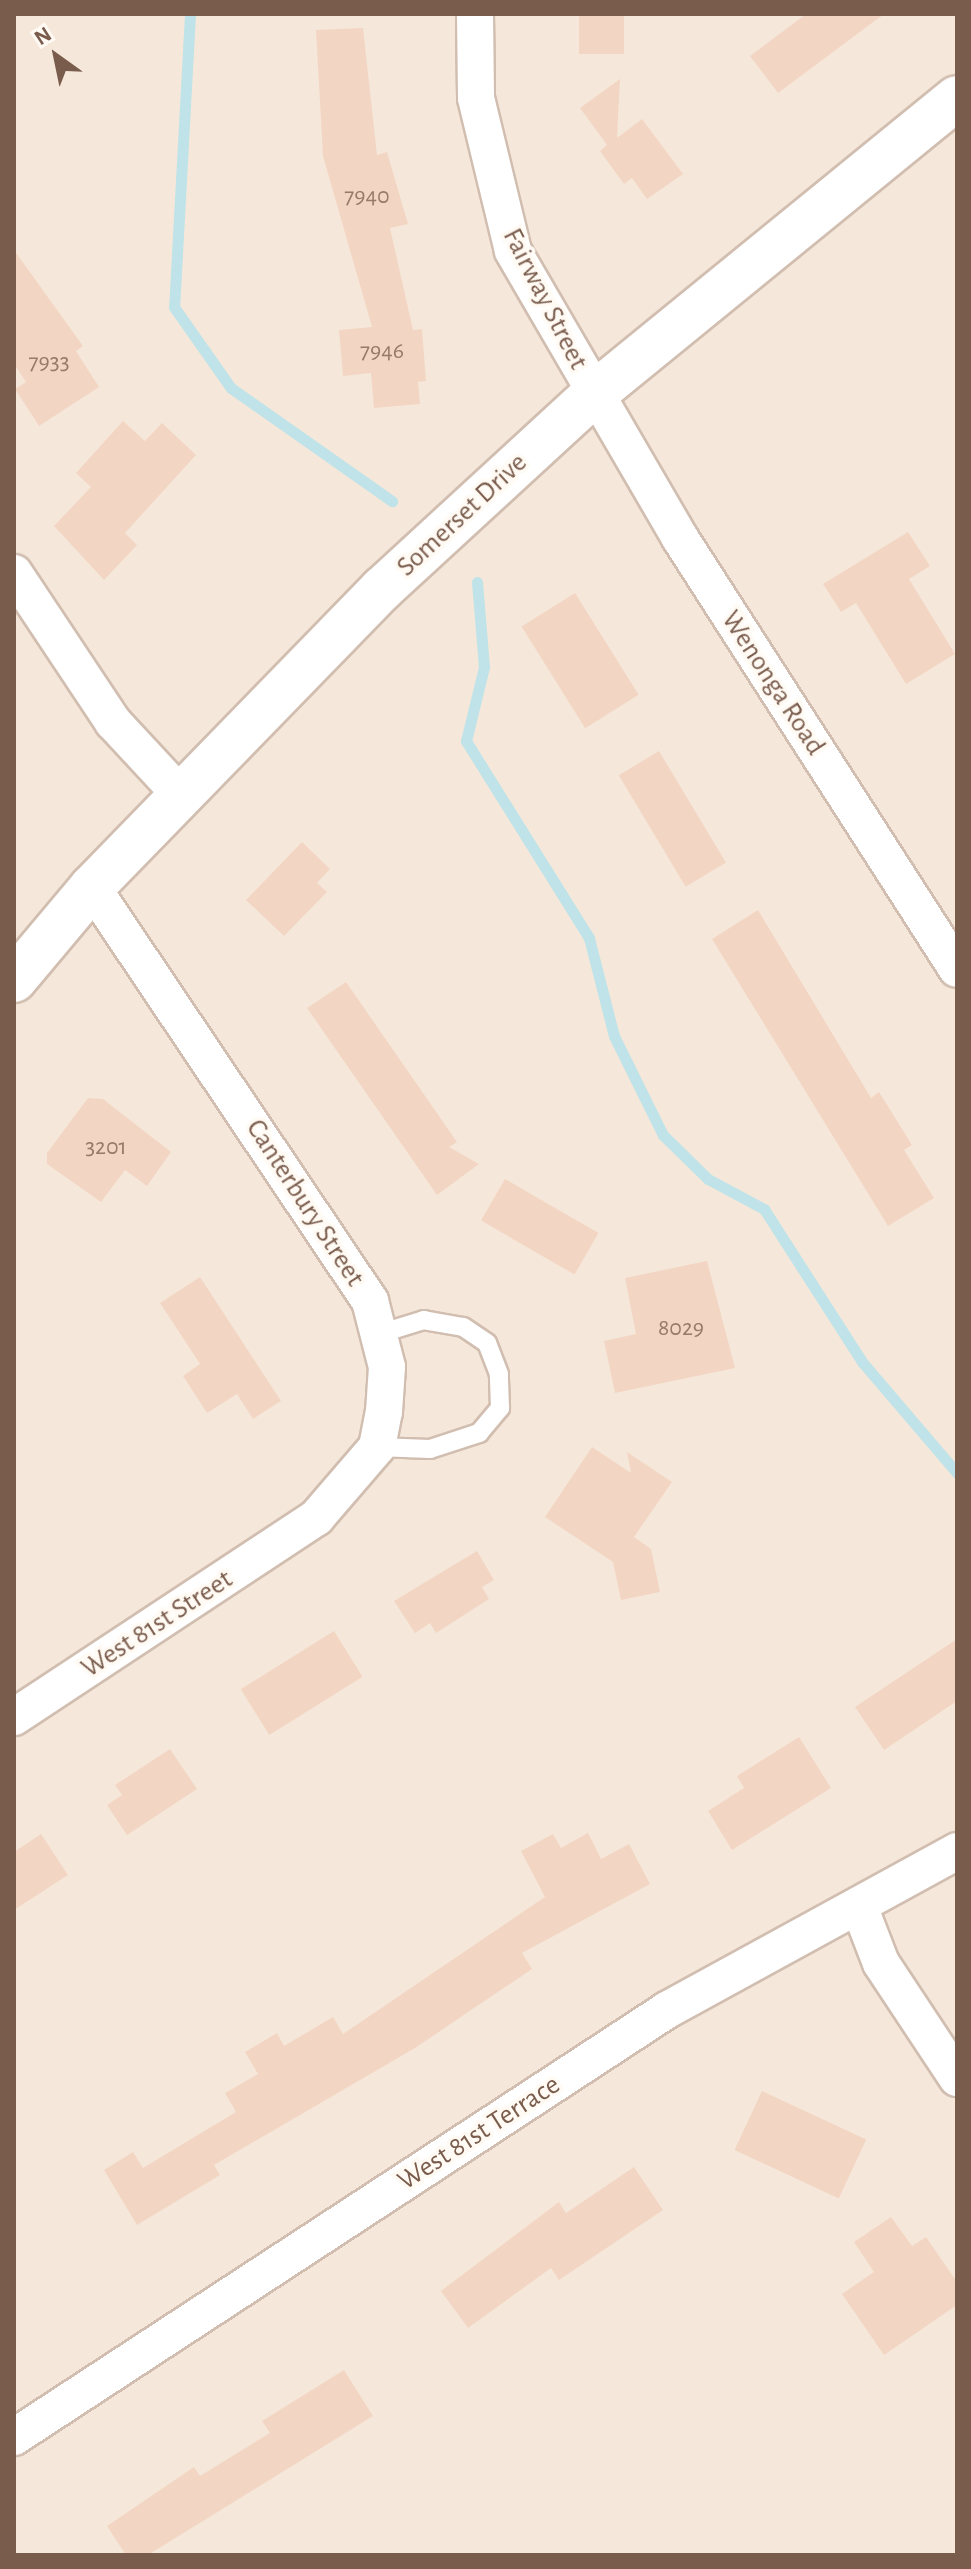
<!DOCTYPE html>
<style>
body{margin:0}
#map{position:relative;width:971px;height:2569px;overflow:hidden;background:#fdf6ec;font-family:"Alegreya Sans",sans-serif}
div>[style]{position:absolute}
.residential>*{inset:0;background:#f5e8da;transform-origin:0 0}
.stream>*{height:11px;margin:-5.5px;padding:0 5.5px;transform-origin:5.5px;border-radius:5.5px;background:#bfe3e8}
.building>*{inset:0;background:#f3d5c3;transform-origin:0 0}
.roads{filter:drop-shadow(2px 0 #d1beb0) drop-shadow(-2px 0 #d1beb0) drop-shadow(0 2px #d1beb0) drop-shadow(0 -2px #d1beb0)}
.service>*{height:18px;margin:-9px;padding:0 9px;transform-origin:9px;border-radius:9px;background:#fff}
.minor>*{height:36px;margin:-18px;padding:0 18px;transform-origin:18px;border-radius:18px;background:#fff}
.tertiary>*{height:44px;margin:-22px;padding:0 22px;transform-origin:22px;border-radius:22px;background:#fff}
span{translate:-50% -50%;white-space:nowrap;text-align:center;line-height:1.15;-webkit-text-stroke:7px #fffaf3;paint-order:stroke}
.number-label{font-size:24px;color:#987a6a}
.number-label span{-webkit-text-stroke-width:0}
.street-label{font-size:28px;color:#7a5c4d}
.frame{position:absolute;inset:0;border:16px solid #7a5c4d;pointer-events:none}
.north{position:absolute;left:16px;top:16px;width:80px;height:80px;-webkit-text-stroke:6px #fffaf3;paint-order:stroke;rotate:327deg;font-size:22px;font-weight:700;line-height:32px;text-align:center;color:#7a5c4d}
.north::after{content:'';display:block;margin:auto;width:28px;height:36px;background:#7a5c4d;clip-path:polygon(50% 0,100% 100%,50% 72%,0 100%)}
</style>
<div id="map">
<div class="residential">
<div style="left:14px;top:14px;width:943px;height:2541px"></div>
</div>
<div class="stream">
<div style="left:190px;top:14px;width:293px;rotate:93.1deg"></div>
<div style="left:174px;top:307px;width:99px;rotate:54.9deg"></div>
<div style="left:231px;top:388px;width:197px;rotate:35.1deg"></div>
<div style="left:477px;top:582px;width:85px;rotate:85.3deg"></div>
<div style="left:484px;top:667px;width:76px;rotate:103.7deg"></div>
<div style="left:466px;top:741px;width:232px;rotate:58deg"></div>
<div style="left:589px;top:938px;width:101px;rotate:75.7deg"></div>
<div style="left:614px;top:1036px;width:110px;rotate:63.7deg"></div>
<div style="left:663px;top:1135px;width:63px;rotate:44.4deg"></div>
<div style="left:708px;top:1179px;width:64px;rotate:28.2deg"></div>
<div style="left:764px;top:1209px;width:183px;rotate:57.3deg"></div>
<div style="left:863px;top:1363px;width:145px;rotate:49.5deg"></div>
</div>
<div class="building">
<div style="left:579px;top:14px;width:45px;height:40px"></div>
<div style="clip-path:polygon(806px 14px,884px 14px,778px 93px,750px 56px)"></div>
<div style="clip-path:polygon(363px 28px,377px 155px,387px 152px,408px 224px,390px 228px,413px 330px,422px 329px,426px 381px,418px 382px,420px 404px,374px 408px,371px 373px,343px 376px,339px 330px,372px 327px,323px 156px,316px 30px)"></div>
<div style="clip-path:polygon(620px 79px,617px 138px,642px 119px,683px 174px,647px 199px,632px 178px,624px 184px,600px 151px,607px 145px,580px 108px)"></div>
<div style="clip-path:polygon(14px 250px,83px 346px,76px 351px,99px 387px,39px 426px,15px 389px,26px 382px,14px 364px)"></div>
<div style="clip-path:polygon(123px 421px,145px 441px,162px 423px,196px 455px,125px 533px,137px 545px,104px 580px,54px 526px,91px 487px,76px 473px)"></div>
<div style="clip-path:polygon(908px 532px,930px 566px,909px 579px,955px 654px,906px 684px,856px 603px,841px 612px,823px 584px)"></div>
<div style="left:575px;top:593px;width:120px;height:63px;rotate:58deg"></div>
<div style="left:659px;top:751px;width:130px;height:47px;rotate:59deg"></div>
<div style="clip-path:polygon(302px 842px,330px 869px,317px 883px,327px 892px,284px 936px,246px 900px)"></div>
<div style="clip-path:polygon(758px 910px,871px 1098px,879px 1092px,912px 1145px,904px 1150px,934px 1198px,888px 1226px,712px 939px)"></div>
<div style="clip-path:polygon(346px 982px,457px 1142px,449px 1147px,479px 1164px,437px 1195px,307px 1008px)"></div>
<div style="clip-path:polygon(88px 1098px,103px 1099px,171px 1152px,147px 1186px,125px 1170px,101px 1202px,47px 1164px,47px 1153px)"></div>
<div style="left:505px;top:1179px;width:108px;height:48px;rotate:30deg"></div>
<div style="clip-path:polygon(707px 1261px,735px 1368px,615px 1393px,604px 1341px,636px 1334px,625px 1278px)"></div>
<div style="clip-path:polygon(200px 1277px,281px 1401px,253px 1419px,237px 1394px,207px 1413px,183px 1376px,200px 1364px,160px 1303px)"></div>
<div style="clip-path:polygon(592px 1447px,631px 1473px,627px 1452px,672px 1482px,634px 1537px,651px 1549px,660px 1592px,621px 1600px,613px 1562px,545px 1517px)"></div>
<div style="clip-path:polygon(477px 1551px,494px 1580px,482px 1587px,489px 1599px,436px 1633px,430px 1623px,415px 1633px,394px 1601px)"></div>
<div style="left:334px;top:1631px;width:54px;height:110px;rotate:58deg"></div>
<div style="clip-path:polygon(957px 1639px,957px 1701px,884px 1750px,855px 1707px)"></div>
<div style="clip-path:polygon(799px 1737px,831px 1788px,732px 1850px,708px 1811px,744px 1788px,737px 1776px)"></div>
<div style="clip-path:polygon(170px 1749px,197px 1789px,127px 1835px,107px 1805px,122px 1795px,115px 1785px)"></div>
<div style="clip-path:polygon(588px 1833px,601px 1859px,629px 1844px,650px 1884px,522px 1953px,532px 1969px,415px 2048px,214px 2165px,220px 2175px,137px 2225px,104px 2170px,133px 2152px,143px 2168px,236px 2112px,225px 2093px,258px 2074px,245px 2052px,277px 2033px,284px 2046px,333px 2017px,343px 2034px,545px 1897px,521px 1851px,553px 1834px,561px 1848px)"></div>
<div style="clip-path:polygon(41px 1834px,68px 1875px,14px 1910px,14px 1852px)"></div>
<div style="left:762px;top:2091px;width:115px;height:65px;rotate:25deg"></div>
<div style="clip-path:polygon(634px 2167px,663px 2210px,559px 2280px,551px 2268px,468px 2328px,441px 2291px,559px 2202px,566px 2213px)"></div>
<div style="clip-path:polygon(891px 2217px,912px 2246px,926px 2237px,957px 2282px,957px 2305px,884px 2355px,842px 2294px,874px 2272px,854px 2242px)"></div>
<div style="clip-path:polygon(344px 2370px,373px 2416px,148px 2555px,126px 2555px,107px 2526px,194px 2467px,200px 2476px,270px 2433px,262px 2421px)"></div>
</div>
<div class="roads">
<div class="service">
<div style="left:377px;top:1447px;width:53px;rotate:2.2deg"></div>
<div style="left:430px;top:1449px;width:52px;rotate:-18.1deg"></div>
<div style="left:479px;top:1433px;width:33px;rotate:-50deg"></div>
<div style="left:500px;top:1408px;width:34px;rotate:-92deg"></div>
<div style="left:499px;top:1374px;width:33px;rotate:-111deg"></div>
<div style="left:487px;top:1343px;width:29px;rotate:-146deg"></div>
<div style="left:463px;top:1327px;width:40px;rotate:-170deg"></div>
<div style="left:424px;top:1320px;width:44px;rotate:162.8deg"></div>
</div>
<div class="minor">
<div style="left:475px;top:14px;width:84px;rotate:89.3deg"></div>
<div style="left:476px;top:98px;width:157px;rotate:76.4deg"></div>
<div style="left:513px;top:251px;width:332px;rotate:59.8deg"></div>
<div style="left:680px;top:538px;width:512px;rotate:57.27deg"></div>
<div style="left:14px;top:573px;width:179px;rotate:56.4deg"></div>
<div style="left:113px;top:722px;width:98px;rotate:47.1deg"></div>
<div style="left:14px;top:1717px;width:362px;rotate:-33.4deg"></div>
<div style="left:316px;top:1518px;width:94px;rotate:-49.3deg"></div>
<div style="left:377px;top:1447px;width:36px;rotate:-79deg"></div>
<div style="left:384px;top:1412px;width:45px;rotate:-86.2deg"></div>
<div style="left:387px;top:1367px;width:68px;rotate:-104.4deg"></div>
<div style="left:370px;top:1301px;width:499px;rotate:-123.9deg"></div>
<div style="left:859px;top:1906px;width:61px;rotate:68.9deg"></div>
<div style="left:881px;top:1963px;width:138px;rotate:56.5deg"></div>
<div style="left:14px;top:2437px;width:780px;rotate:-33.18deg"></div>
<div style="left:667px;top:2010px;width:331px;rotate:-28.7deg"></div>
</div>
<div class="tertiary">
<div style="left:14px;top:980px;width:121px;rotate:-50deg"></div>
<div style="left:92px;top:887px;width:416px;rotate:-45.8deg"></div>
<div style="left:382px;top:589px;width:288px;rotate:-42.6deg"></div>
<div style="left:594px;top:394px;width:468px;rotate:-39.2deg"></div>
</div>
</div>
<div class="number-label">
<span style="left:367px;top:197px">7940</span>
<span style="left:382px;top:352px">7946</span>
<span style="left:49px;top:363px">7933</span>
<span style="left:106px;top:1148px">3201</span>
<span style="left:681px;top:1329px">8029</span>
</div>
<div class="street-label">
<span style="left:545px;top:299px;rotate:63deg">Fairway Street</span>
<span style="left:462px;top:515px;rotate:-43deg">Somerset Drive</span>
<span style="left:773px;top:683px;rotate:57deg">Wenonga Road</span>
<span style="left:305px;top:1203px;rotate:57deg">Canterbury Street</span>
<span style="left:157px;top:1624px;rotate:-33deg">West 81st Street</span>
<span style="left:479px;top:2133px;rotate:-33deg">West 81st Terrace</span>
</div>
<div class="frame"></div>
<div class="north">N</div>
</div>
